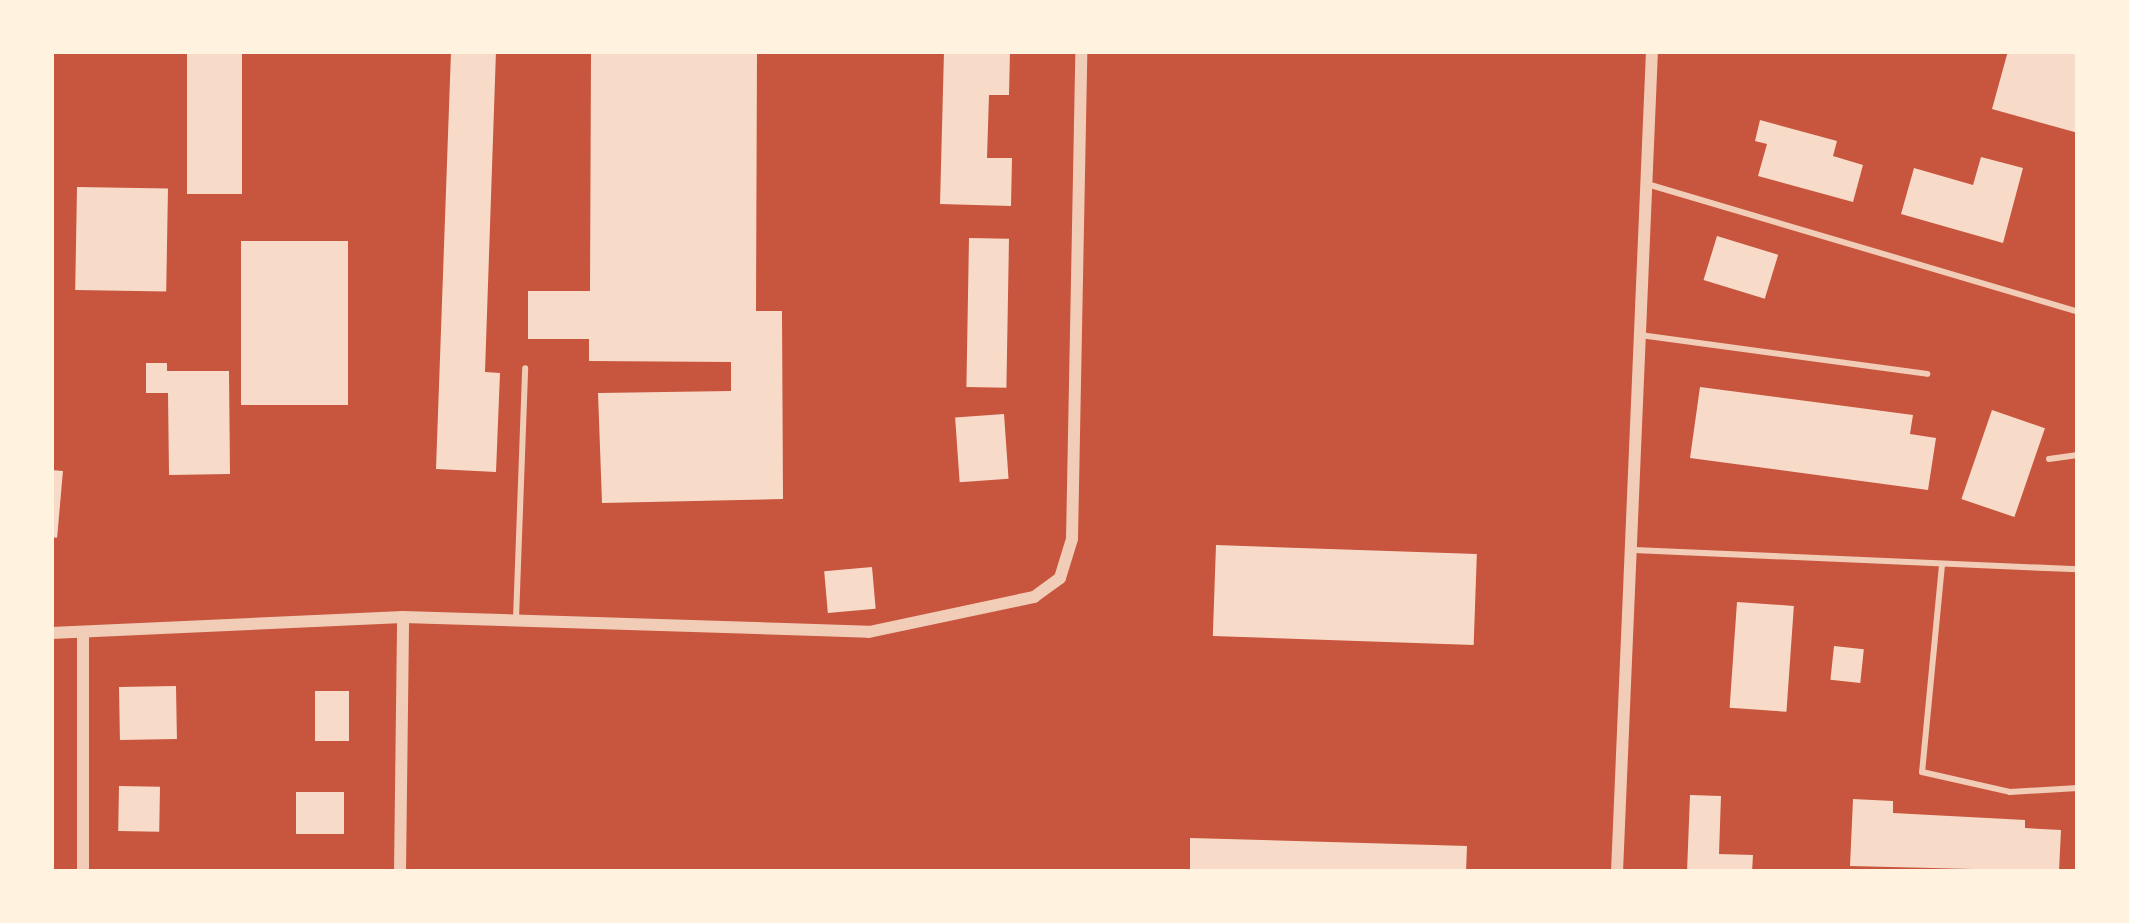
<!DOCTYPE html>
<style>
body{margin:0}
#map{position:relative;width:2129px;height:923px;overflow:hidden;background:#c8553d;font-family:Manrope,sans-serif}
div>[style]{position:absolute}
.building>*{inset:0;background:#f7dbc8;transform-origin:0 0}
.service>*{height:6px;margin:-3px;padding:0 3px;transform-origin:3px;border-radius:3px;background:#f1ccb7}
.minor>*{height:12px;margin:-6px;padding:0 6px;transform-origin:6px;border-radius:6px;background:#f1ccb7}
span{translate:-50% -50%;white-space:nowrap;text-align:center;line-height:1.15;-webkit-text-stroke:9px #fff3e0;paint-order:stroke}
.frame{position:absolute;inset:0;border:54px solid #fff3e0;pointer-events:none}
</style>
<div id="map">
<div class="building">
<div style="left:187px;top:51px;width:55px;height:143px"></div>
<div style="clip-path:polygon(451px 51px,496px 51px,485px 372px,500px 373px,496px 472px,436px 469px)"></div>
<div style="clip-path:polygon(591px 51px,757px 51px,756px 311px,782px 311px,783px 499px,602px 503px,598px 393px,731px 391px,731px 362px,589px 361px,589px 339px,528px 339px,528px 291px,590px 291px)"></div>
<div style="clip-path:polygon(944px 51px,1010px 51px,1009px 95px,989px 95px,987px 158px,1012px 158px,1011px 206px,940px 204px)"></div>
<div style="clip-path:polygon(2008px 51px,2078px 51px,2078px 133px,1992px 109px)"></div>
<div style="clip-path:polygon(1760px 120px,1837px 141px,1833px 156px,1863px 165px,1853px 202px,1758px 176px,1767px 144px,1755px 141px)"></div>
<div style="clip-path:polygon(1981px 157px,2023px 168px,2003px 243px,1901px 214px,1914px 168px,1973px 185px)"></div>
<div style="left:77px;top:187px;width:91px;height:103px;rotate:1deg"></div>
<div style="left:1717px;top:236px;width:64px;height:46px;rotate:17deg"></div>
<div style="left:969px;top:238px;width:40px;height:149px;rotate:1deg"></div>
<div style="left:241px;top:241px;width:107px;height:164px"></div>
<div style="clip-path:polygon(146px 363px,167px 363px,167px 371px,229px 371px,230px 474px,169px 475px,168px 393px,146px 393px)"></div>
<div style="clip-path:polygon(1700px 387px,1913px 415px,1910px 434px,1936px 438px,1928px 490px,1690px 458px)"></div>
<div style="left:1992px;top:410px;width:56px;height:94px;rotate:19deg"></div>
<div style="left:1004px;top:414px;width:65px;height:49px;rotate:86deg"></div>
<div style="left:51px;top:470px;width:12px;height:67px;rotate:5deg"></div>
<div style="left:1216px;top:545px;width:261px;height:91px;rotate:2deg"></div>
<div style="left:872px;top:567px;width:42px;height:48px;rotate:85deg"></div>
<div style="left:1737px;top:602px;width:57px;height:106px;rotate:4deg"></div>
<div style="left:1834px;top:646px;width:30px;height:34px;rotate:6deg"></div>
<div style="left:176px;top:686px;width:53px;height:57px;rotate:89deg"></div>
<div style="left:315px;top:691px;width:34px;height:50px"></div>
<div style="left:119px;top:786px;width:41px;height:45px;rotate:1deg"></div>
<div style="left:296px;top:792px;width:48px;height:42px"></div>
<div style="clip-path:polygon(1690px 795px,1721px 796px,1719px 854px,1753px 855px,1752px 872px,1687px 872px)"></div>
<div style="clip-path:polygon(1853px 799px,1893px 801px,1893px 813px,2025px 820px,2025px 828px,2061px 830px,2059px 871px,1850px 866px)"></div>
<div style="clip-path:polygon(1190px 838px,1467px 846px,1466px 872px,1190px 872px)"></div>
</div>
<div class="service">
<div style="left:1647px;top:184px;width:450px;rotate:16.5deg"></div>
<div style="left:1640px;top:335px;width:290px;rotate:7.7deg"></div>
<div style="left:2049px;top:459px;width:29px;rotate:-8deg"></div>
<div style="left:1634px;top:550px;width:444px;rotate:2.5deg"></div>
<div style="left:1942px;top:565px;width:208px;rotate:95.5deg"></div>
<div style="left:1922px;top:772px;width:90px;rotate:12.8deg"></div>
<div style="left:2010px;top:792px;width:68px;rotate:-3.4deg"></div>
<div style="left:516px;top:619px;width:251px;rotate:-87.9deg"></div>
</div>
<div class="minor">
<div style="left:51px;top:633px;width:352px;rotate:-2.6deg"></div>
<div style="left:403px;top:617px;width:466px;rotate:1.8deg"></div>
<div style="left:869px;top:632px;width:169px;rotate:-12deg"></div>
<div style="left:1034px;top:597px;width:32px;rotate:-36deg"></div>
<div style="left:1060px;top:578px;width:41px;rotate:-72.9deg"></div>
<div style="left:1072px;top:539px;width:488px;rotate:-88.9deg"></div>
<div style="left:83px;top:872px;width:240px;rotate:-90deg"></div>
<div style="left:400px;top:872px;width:255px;rotate:-89.3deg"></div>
<div style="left:1617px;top:872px;width:822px;rotate:-87.56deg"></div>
</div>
<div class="frame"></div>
</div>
